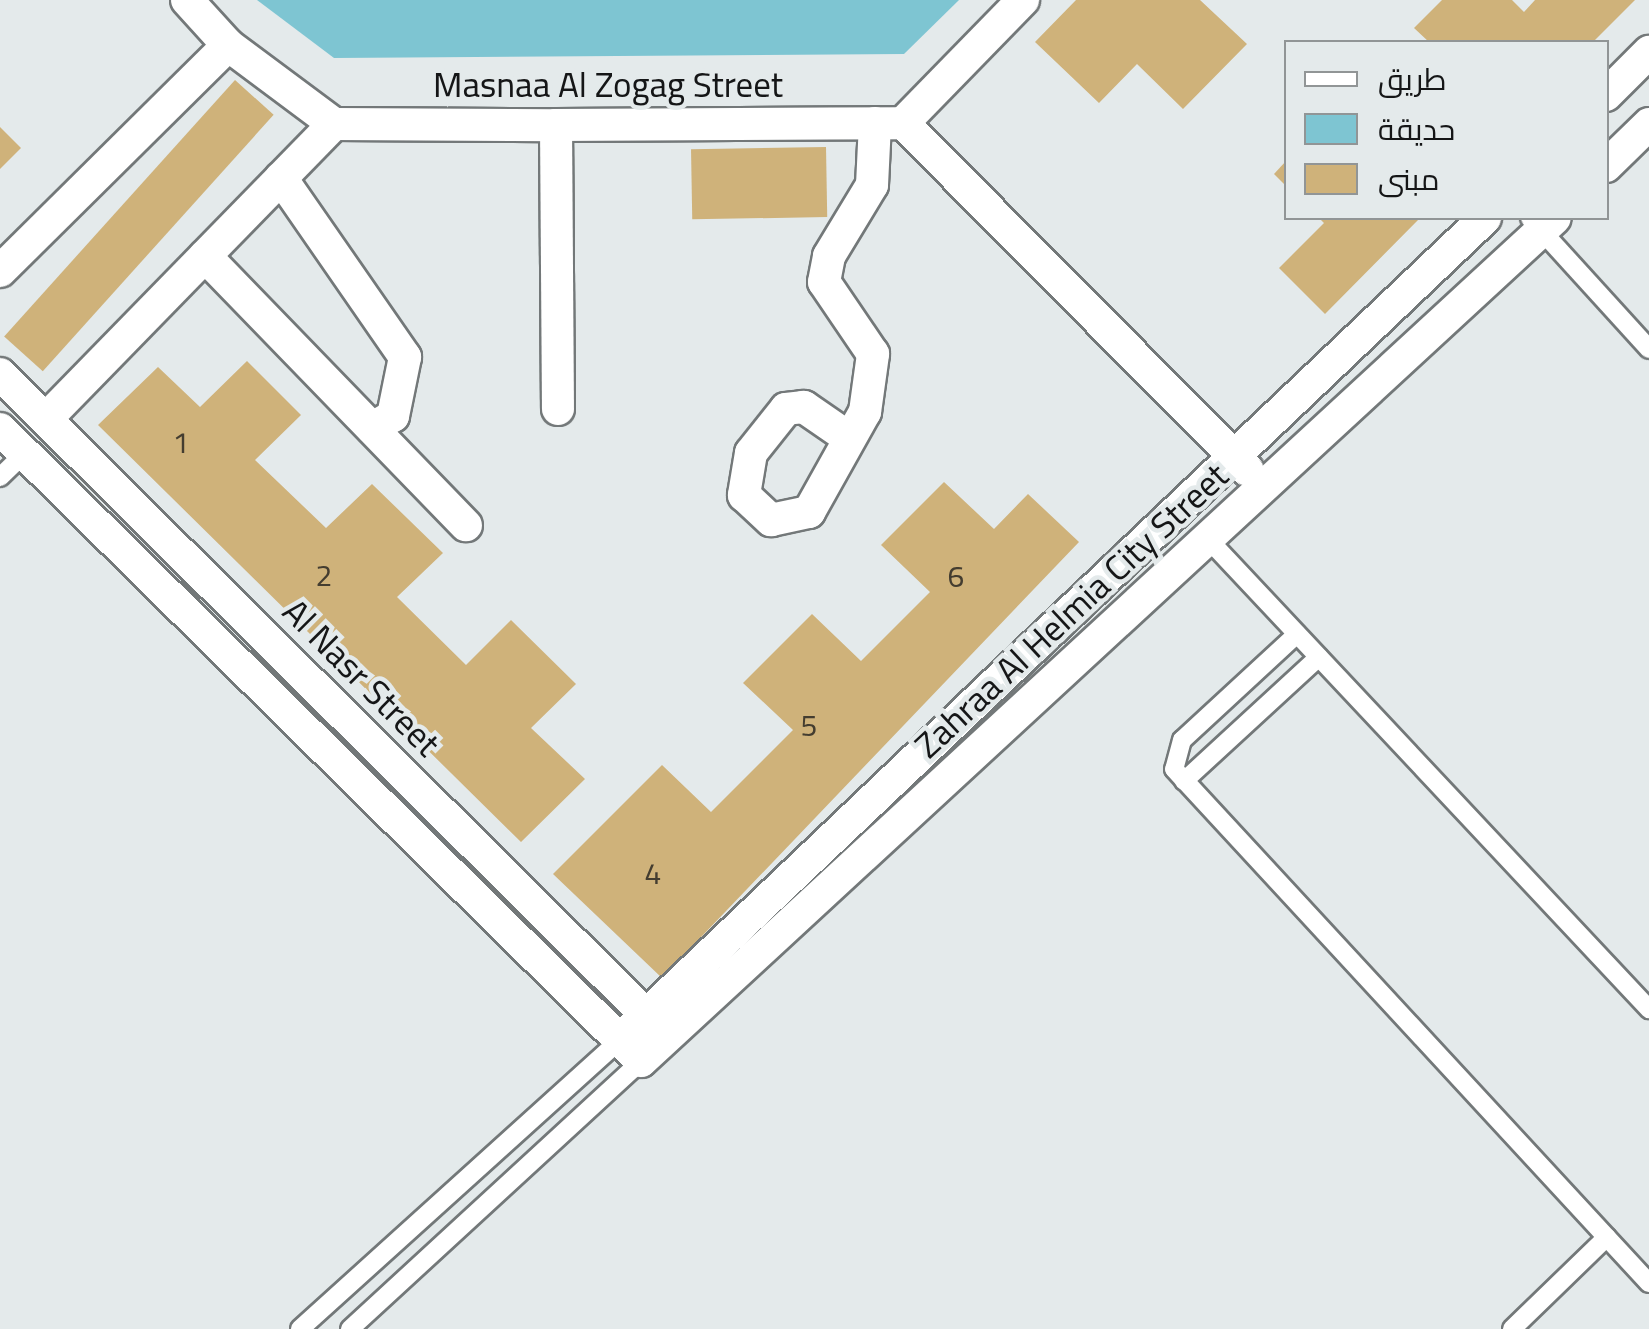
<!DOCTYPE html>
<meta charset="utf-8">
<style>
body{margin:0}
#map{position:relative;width:1649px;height:1329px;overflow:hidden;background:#e4eaeb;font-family:Georgia,Cairo,serif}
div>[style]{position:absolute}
.green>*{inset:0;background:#7ec5d2}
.building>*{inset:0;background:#cfb27a;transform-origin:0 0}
.roads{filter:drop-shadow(2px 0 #737879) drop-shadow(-2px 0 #737879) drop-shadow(0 2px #737879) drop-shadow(0 -2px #737879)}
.service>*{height:18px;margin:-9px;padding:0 9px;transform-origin:9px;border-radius:9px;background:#fff}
.minor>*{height:32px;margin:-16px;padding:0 16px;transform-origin:16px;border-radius:16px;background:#fff}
span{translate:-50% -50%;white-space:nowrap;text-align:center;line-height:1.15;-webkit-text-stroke:9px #e4eaeb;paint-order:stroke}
.number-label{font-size:30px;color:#443d30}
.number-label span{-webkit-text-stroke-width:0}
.street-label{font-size:35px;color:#151617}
.legend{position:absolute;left:1284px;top:40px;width:325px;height:180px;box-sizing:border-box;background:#e4eaeb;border:2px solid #919596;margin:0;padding:12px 18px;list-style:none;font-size:30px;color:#151617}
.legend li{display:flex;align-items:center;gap:20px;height:50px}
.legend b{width:50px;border:2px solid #919596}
</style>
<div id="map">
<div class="green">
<div style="clip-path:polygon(257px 0,959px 0,904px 54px,334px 58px)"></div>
</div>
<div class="building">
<div style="clip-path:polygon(1076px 0,1200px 0,1247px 44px,1183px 109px,1137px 64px,1099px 103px,1035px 42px)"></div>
<div style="clip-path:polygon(1442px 0,1512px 0,1524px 12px,1535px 0,1635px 0,1593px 42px,1429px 42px,1414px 28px)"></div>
<div style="left:235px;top:80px;width:52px;height:345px;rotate:42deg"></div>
<div style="clip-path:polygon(0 127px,21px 148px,0 169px)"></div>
<div style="left:826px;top:147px;width:70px;height:135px;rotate:89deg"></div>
<div style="clip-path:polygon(1286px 161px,1286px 186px,1274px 174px)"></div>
<div style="clip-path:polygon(1319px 218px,1420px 218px,1325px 314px,1279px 268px,1324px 223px)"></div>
<div style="clip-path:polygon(247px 361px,301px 415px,255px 460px,326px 528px,372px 484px,443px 553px,397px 597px,466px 665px,511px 620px,576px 684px,531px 728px,585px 779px,521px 842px,98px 425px,158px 367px,200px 407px)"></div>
<div style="clip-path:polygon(944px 482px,994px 529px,1028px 494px,1079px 542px,662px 978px,553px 874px,662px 765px,711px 812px,793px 730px,743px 683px,812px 614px,861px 661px,930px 592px,881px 545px)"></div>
</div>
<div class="roads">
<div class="service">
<div style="left:1530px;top:218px;width:177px;rotate:47.7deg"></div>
<div style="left:0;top:477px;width:33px;rotate:-44deg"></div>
<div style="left:1208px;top:539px;width:645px;rotate:46.82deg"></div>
<div style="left:1297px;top:634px;width:156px;rotate:137.3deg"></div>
<div style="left:1182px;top:740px;width:30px;rotate:105deg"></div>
<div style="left:1174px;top:769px;width:700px;rotate:47.26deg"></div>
<div style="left:1184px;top:781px;width:183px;rotate:-42.6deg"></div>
<div style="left:300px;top:1329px;width:433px;rotate:-42.1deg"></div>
<div style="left:350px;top:1329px;width:396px;rotate:-42.6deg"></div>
<div style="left:1512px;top:1329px;width:132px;rotate:-44.1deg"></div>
</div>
<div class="minor">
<div style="left:187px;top:0;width:61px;rotate:47.7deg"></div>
<div style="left:228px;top:45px;width:132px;rotate:36.7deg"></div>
<div style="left:334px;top:124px;width:222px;rotate:0.3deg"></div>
<div style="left:556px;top:125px;width:347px;rotate:-0.3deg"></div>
<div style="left:903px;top:123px;width:172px;rotate:-45.7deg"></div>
<div style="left:1606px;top:95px;width:61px;rotate:-45deg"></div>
<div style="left:903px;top:123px;width:489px;rotate:45.2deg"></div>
<div style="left:556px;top:125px;width:284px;rotate:89.6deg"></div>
<div style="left:1606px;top:166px;width:60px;rotate:-44.3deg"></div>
<div style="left:281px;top:178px;width:218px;rotate:55.3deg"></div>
<div style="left:405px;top:357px;width:60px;rotate:101.5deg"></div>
<div style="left:393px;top:416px;width:24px;rotate:150deg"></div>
<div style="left:205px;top:256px;width:375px;rotate:45.9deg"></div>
<div style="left:0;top:271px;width:321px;rotate:-44.7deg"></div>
<div style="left:0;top:374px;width:931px;rotate:44.78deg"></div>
<div style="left:46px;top:419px;width:412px;rotate:-45.7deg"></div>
<div style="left:0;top:429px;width:900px;rotate:44.59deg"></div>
<div style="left:641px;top:1061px;width:1243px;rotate:-42.69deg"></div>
<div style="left:849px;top:438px;width:55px;rotate:-145.4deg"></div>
<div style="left:804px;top:407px;width:18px;rotate:174deg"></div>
<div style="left:786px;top:409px;width:56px;rotate:128.5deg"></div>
<div style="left:751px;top:453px;width:43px;rotate:99.5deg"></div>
<div style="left:744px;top:495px;width:37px;rotate:43deg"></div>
<div style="left:771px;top:520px;width:39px;rotate:-12deg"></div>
<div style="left:809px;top:512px;width:115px;rotate:-60.8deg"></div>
<div style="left:865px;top:412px;width:59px;rotate:-82.1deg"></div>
<div style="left:873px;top:354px;width:87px;rotate:-124.2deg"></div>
<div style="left:824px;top:282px;width:26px;rotate:-79deg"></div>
<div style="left:829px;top:256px;width:83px;rotate:-58.8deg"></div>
<div style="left:872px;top:185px;width:62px;rotate:-87.2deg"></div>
<div style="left:621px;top:1039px;width:1192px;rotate:-43.54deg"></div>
</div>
</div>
<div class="number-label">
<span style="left:181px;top:442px">1</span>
<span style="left:324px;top:575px">2</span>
<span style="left:956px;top:576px">6</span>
<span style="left:809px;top:725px">5</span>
<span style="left:653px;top:873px">4</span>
</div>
<div class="street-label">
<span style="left:608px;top:84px">Masnaa Al Zogag Street</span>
<span style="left:1071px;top:610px;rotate:-43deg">Zahraa Al Helmia City Street</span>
<span style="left:362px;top:677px;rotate:45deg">Al Nasr Street</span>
</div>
<ul class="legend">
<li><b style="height:12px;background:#fff"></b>طريق</li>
<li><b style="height:28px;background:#7ec5d2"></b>حديقة</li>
<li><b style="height:28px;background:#cfb27a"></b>مبنى</li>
</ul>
</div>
